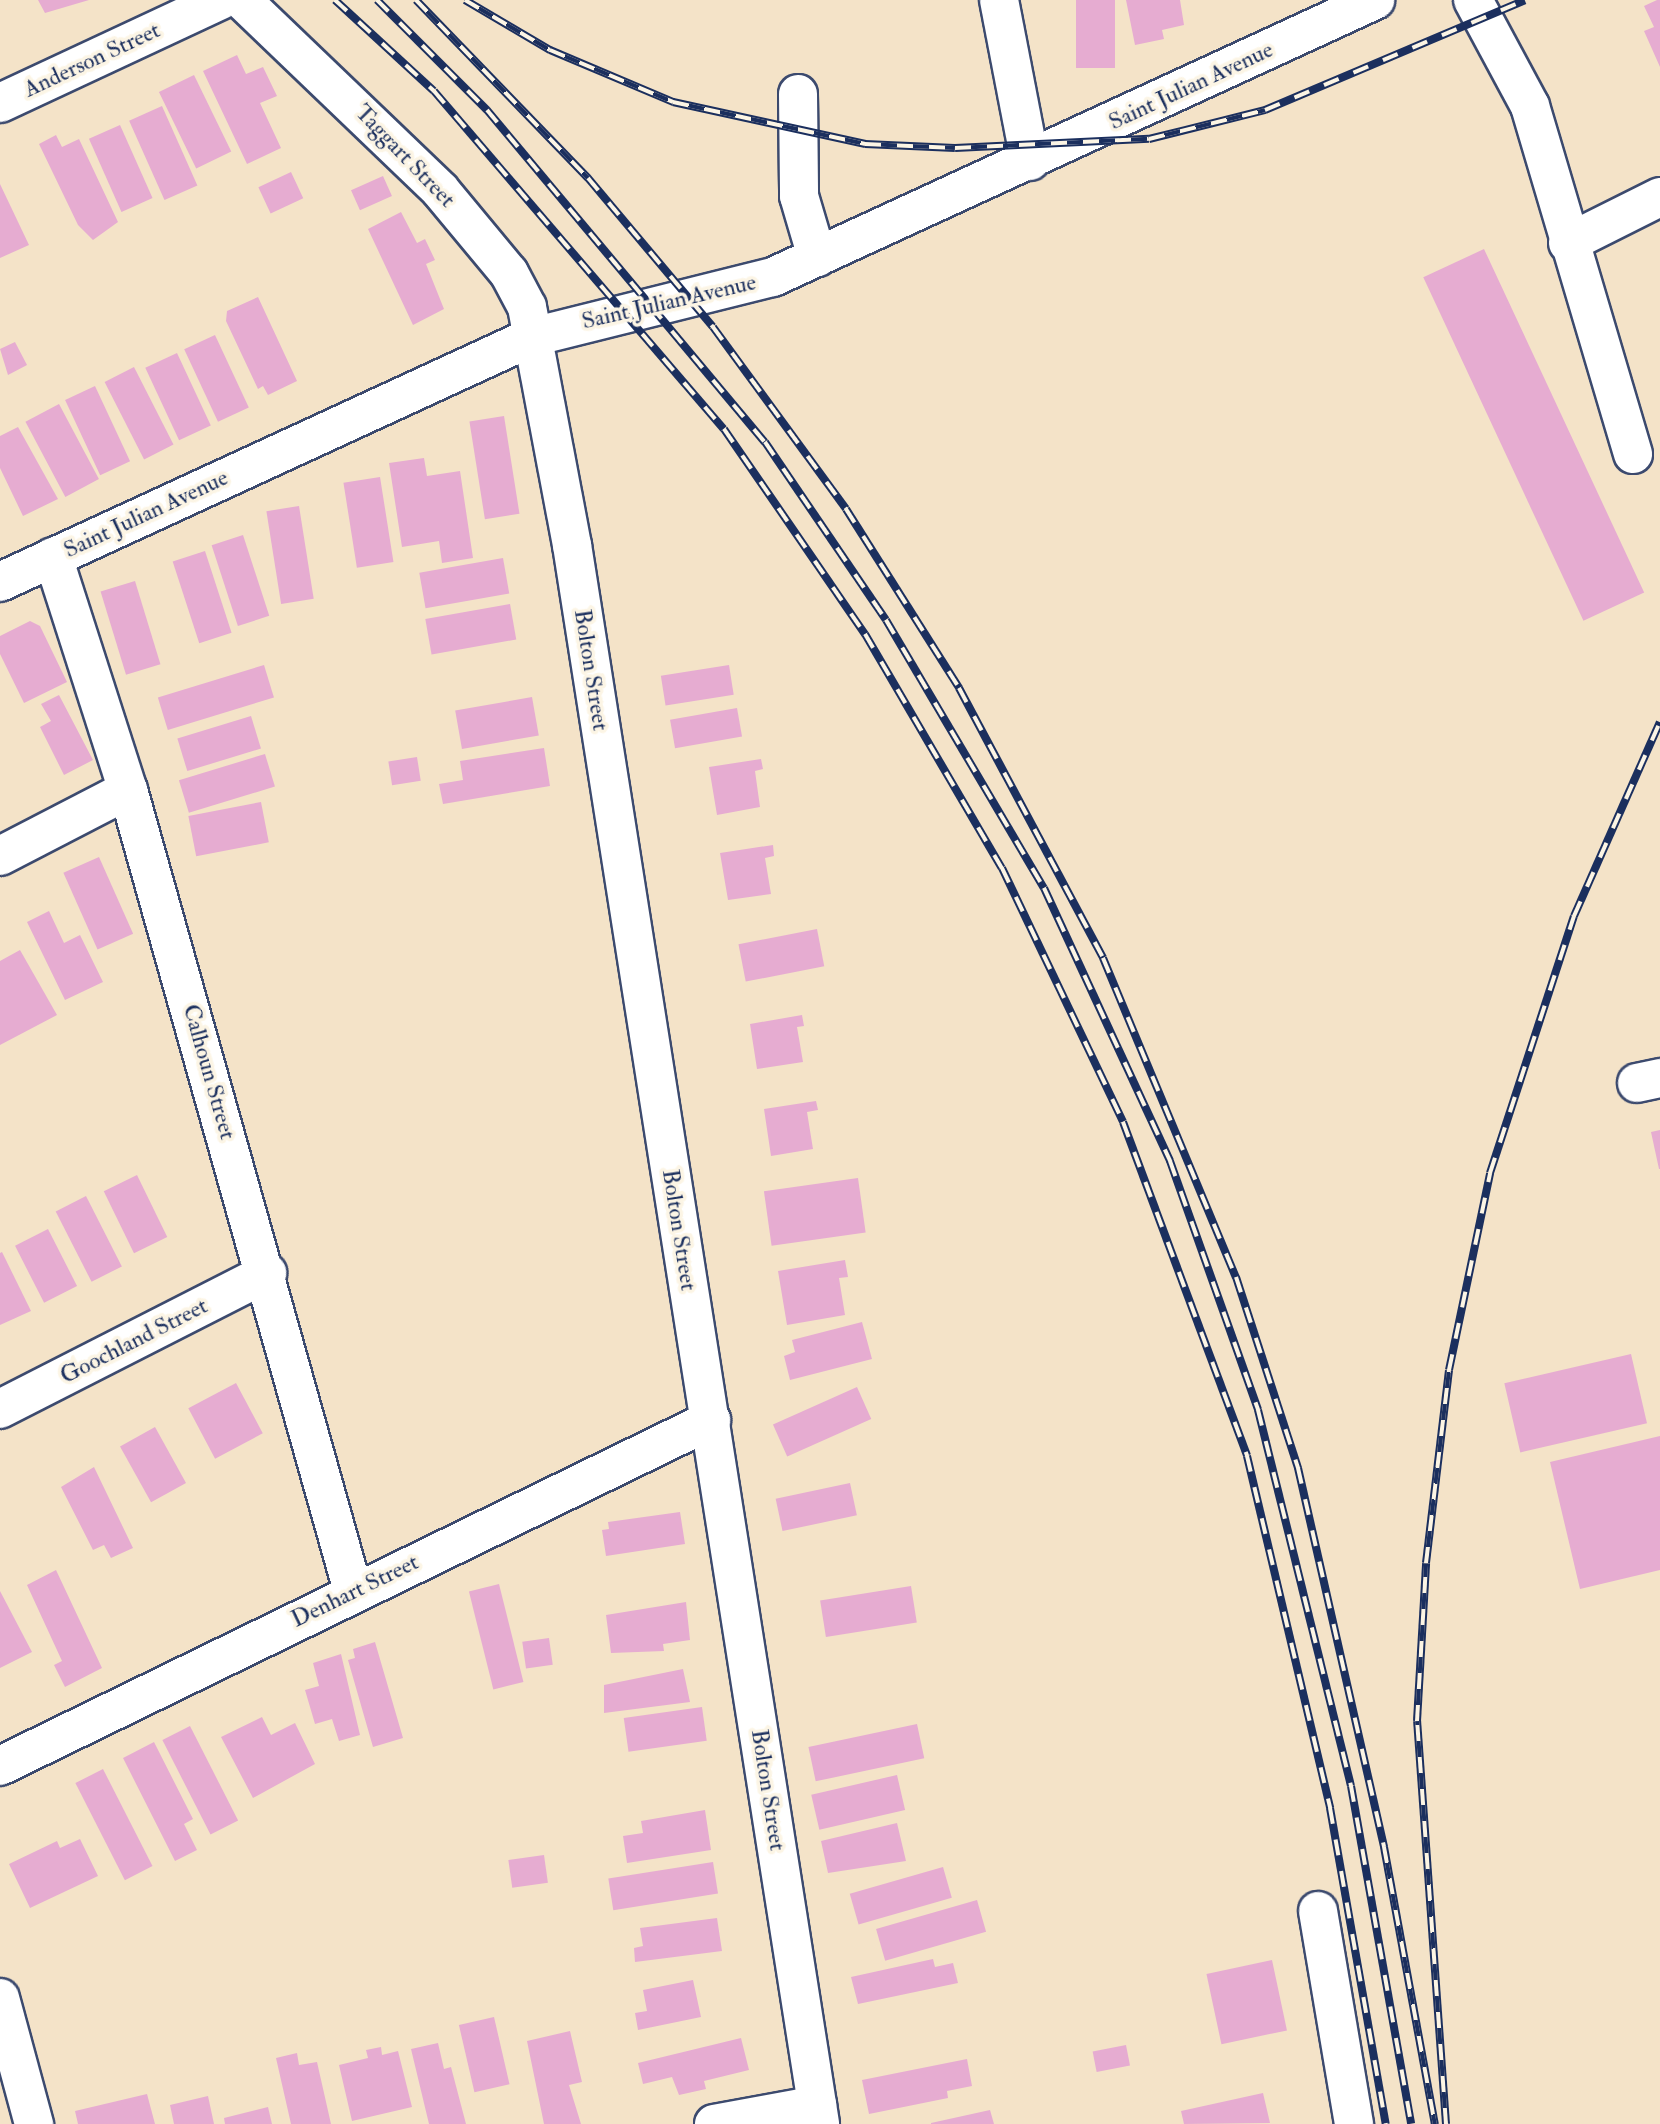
<!DOCTYPE html>
<style>
body{margin:0}
#map{position:relative;width:1660px;height:2124px;overflow:hidden;background:#f4e3c8;font-family:"IM FELL Double Pica",serif}
div>[style]{position:absolute}
.building>*{inset:0;background:#e6acd1;transform-origin:0 0}
.roads{filter:drop-shadow(2px 0 #3c4a6e) drop-shadow(-2px 0 #3c4a6e) drop-shadow(0 2px #3c4a6e) drop-shadow(0 -2px #3c4a6e)}
.minor>*{height:38px;margin:-19px;padding:0 19px;transform-origin:19px;border-radius:19px;background:#fff}
.rail>*{height:8px;margin-top:-4px;transform-origin:0;background:repeating-linear-gradient(90deg,#fcf5e5 0 16px,#1b2f5e 0 32px);box-sizing:border-box;border-block:2px solid #1b2f5e}
span{translate:-50% -50%;white-space:nowrap;text-align:center;line-height:1.15;-webkit-text-stroke:7px #fcf5e5;paint-order:stroke}
.street-label{font-size:23px;color:#1b2f5e}
</style>
<div id="map">
<div class="building">
<div style="clip-path:polygon(38px 0,89px 0,45px 13px)"></div>
<div style="left:1076px;top:0;width:39px;height:68px"></div>
<div style="clip-path:polygon(1126px 0,1180px 0,1184px 25px,1162px 30px,1164px 39px,1135px 45px)"></div>
<div style="clip-path:polygon(1657px 0,1660px 0,1660px 67px,1644px 31px,1654px 27px,1644px 6px)"></div>
<div style="clip-path:polygon(237px 55px,246px 74px,263px 67px,277px 96px,260px 103px,281px 148px,247px 164px,203px 71px)"></div>
<div style="left:194px;top:75px;width:85px;height:39px;rotate:64deg"></div>
<div style="left:162px;top:106px;width:87px;height:36px;rotate:66deg"></div>
<div style="left:120px;top:125px;width:80px;height:34px;rotate:66deg"></div>
<div style="clip-path:polygon(56px 135px,62px 147px,79px 139px,118px 222px,93px 240px,78px 225px,39px 144px)"></div>
<div style="left:291px;top:172px;width:29px;height:36px;rotate:65deg"></div>
<div style="left:383px;top:176px;width:22px;height:35px;rotate:66deg"></div>
<div style="clip-path:polygon(0 184px,29px 245px,0 258px)"></div>
<div style="clip-path:polygon(401px 212px,417px 243px,425px 239px,435px 260px,426px 264px,444px 309px,413px 325px,368px 229px)"></div>
<div style="left:1484px;top:249px;width:379px;height:67px;rotate:65deg"></div>
<div style="clip-path:polygon(258px 297px,297px 381px,268px 395px,263px 386px,258px 389px,226px 321px,227px 311px)"></div>
<div style="left:215px;top:335px;width:80px;height:34px;rotate:65deg"></div>
<div style="clip-path:polygon(15px 342px,27px 365px,8px 375px,0 349px)"></div>
<div style="left:177px;top:353px;width:80px;height:35px;rotate:65deg"></div>
<div style="left:134px;top:367px;width:87px;height:33px;rotate:63deg"></div>
<div style="left:95px;top:386px;width:83px;height:33px;rotate:65deg"></div>
<div style="left:59px;top:404px;width:85px;height:38px;rotate:62deg"></div>
<div style="left:504px;top:416px;width:99px;height:35px;rotate:81deg"></div>
<div style="clip-path:polygon(18px 427px,58px 499px,23px 516px,0 468px,0 436px)"></div>
<div style="clip-path:polygon(424px 458px,427px 476px,460px 471px,473px 558px,442px 563px,439px 541px,402px 547px,389px 463px)"></div>
<div style="left:380px;top:477px;width:86px;height:37px;rotate:81deg"></div>
<div style="left:299px;top:506px;width:94px;height:33px;rotate:81deg"></div>
<div style="left:243px;top:535px;width:85px;height:33px;rotate:72deg"></div>
<div style="left:205px;top:551px;width:86px;height:34px;rotate:72deg"></div>
<div style="left:503px;top:558px;width:36px;height:85px;rotate:80deg"></div>
<div style="left:135px;top:581px;width:87px;height:36px;rotate:73deg"></div>
<div style="left:510px;top:604px;width:36px;height:86px;rotate:80deg"></div>
<div style="clip-path:polygon(30px 621px,40px 626px,67px 682px,24px 703px,0 654px,0 636px)"></div>
<div style="left:264px;top:665px;width:34px;height:111px;rotate:73deg"></div>
<div style="left:729px;top:665px;width:30px;height:69px;rotate:81deg"></div>
<div style="clip-path:polygon(59px 695px,93px 760px,64px 775px,40px 727px,51px 721px,41px 704px)"></div>
<div style="left:532px;top:697px;width:39px;height:78px;rotate:80deg"></div>
<div style="left:737px;top:708px;width:29px;height:68px;rotate:80deg"></div>
<div style="left:251px;top:716px;width:34px;height:77px;rotate:73deg"></div>
<div style="clip-path:polygon(544px 748px,550px 786px,443px 804px,439px 784px,463px 780px,460px 761px)"></div>
<div style="left:265px;top:754px;width:34px;height:90px;rotate:73deg"></div>
<div style="left:417px;top:757px;width:24px;height:29px;rotate:81deg"></div>
<div style="clip-path:polygon(761px 759px,763px 769px,755px 771px,760px 807px,717px 815px,709px 767px)"></div>
<div style="left:261px;top:802px;width:41px;height:74px;rotate:79deg"></div>
<div style="clip-path:polygon(773px 845px,774px 856px,765px 858px,771px 894px,728px 900px,720px 853px)"></div>
<div style="left:99px;top:857px;width:84px;height:39px;rotate:66deg"></div>
<div style="clip-path:polygon(49px 911px,64px 943px,80px 935px,103px 982px,65px 1000px,27px 922px)"></div>
<div style="left:817px;top:929px;width:38px;height:80px;rotate:79deg"></div>
<div style="clip-path:polygon(20px 950px,57px 1015px,0 1045px,0 961px)"></div>
<div style="clip-path:polygon(802px 1015px,804px 1026px,797px 1027px,803px 1062px,757px 1069px,750px 1024px)"></div>
<div style="clip-path:polygon(816px 1101px,818px 1110px,807px 1112px,813px 1149px,771px 1156px,764px 1109px)"></div>
<div style="clip-path:polygon(1660px 1130px,1660px 1169px,1659px 1169px,1651px 1132px)"></div>
<div style="left:137px;top:1175px;width:69px;height:37px;rotate:64deg"></div>
<div style="left:858px;top:1178px;width:55px;height:95px;rotate:82deg"></div>
<div style="left:86px;top:1196px;width:79px;height:34px;rotate:63deg"></div>
<div style="left:48px;top:1229px;width:64px;height:37px;rotate:63deg"></div>
<div style="clip-path:polygon(2px 1252px,31px 1311px,0 1325px,0 1253px)"></div>
<div style="clip-path:polygon(845px 1260px,848px 1277px,839px 1278px,845px 1315px,787px 1325px,778px 1271px)"></div>
<div style="clip-path:polygon(862px 1322px,872px 1359px,790px 1380px,784px 1356px,795px 1352px,792px 1340px)"></div>
<div style="left:1631px;top:1354px;width:71px;height:130px;rotate:77deg"></div>
<div style="left:236px;top:1383px;width:57px;height:54px;rotate:62deg"></div>
<div style="left:857px;top:1387px;width:35px;height:92px;rotate:66deg"></div>
<div style="left:155px;top:1427px;width:64px;height:40px;rotate:61deg"></div>
<div style="clip-path:polygon(1660px 1436px,1660px 1570px,1580px 1589px,1550px 1462px)"></div>
<div style="clip-path:polygon(94px 1467px,133px 1548px,111px 1558px,104px 1545px,93px 1550px,61px 1487px)"></div>
<div style="left:850px;top:1483px;width:33px;height:76px;rotate:78deg"></div>
<div style="clip-path:polygon(680px 1512px,685px 1544px,606px 1556px,602px 1530px,609px 1529px,608px 1522px)"></div>
<div style="clip-path:polygon(56px 1570px,102px 1668px,65px 1687px,54px 1665px,62px 1661px,27px 1585px)"></div>
<div style="left:499px;top:1584px;width:101px;height:31px;rotate:76deg"></div>
<div style="left:911px;top:1586px;width:37px;height:92px;rotate:81deg"></div>
<div style="clip-path:polygon(0 1591px,32px 1652px,0 1668px)"></div>
<div style="clip-path:polygon(686px 1602px,690px 1640px,663px 1644px,664px 1651px,611px 1653px,606px 1615px)"></div>
<div style="left:549px;top:1638px;width:27px;height:27px;rotate:82deg"></div>
<div style="clip-path:polygon(375px 1642px,403px 1738px,373px 1747px,348px 1660px,355px 1658px,353px 1649px)"></div>
<div style="clip-path:polygon(341px 1654px,360px 1735px,339px 1741px,332px 1719px,315px 1724px,305px 1690px,319px 1686px,313px 1663px)"></div>
<div style="clip-path:polygon(683px 1669px,690px 1702px,604px 1713px,604px 1685px)"></div>
<div style="left:702px;top:1707px;width:34px;height:79px;rotate:82deg"></div>
<div style="clip-path:polygon(262px 1717px,271px 1735px,295px 1723px,315px 1764px,253px 1798px,221px 1737px)"></div>
<div style="left:917px;top:1724px;width:35px;height:111px;rotate:78deg"></div>
<div style="left:190px;top:1726px;width:106px;height:31px;rotate:63deg"></div>
<div style="clip-path:polygon(154px 1742px,193px 1819px,184px 1824px,197px 1850px,175px 1861px,123px 1758px)"></div>
<div style="left:103px;top:1769px;width:109px;height:31px;rotate:63deg"></div>
<div style="left:897px;top:1775px;width:36px;height:88px;rotate:77deg"></div>
<div style="clip-path:polygon(705px 1810px,711px 1850px,627px 1863px,623px 1836px,643px 1833px,641px 1821px)"></div>
<div style="clip-path:polygon(897px 1823px,906px 1861px,828px 1873px,821px 1841px)"></div>
<div style="clip-path:polygon(80px 1839px,98px 1876px,30px 1908px,9px 1864px,57px 1841px,60px 1848px)"></div>
<div style="left:544px;top:1855px;width:28px;height:36px;rotate:82deg"></div>
<div style="left:713px;top:1862px;width:32px;height:106px;rotate:81deg"></div>
<div style="left:943px;top:1867px;width:32px;height:97px;rotate:74deg"></div>
<div style="left:977px;top:1900px;width:33px;height:105px;rotate:74deg"></div>
<div style="clip-path:polygon(717px 1918px,722px 1951px,635px 1962px,634px 1948px,643px 1946px,640px 1928px)"></div>
<div style="clip-path:polygon(933px 1959px,935px 1967px,953px 1963px,958px 1983px,858px 2004px,851px 1977px)"></div>
<div style="left:1272px;top:1960px;width:72px;height:67px;rotate:78deg"></div>
<div style="clip-path:polygon(693px 1980px,701px 2017px,638px 2030px,635px 2013px,647px 2011px,643px 1990px)"></div>
<div style="left:494px;top:2017px;width:69px;height:36px;rotate:77deg"></div>
<div style="clip-path:polygon(570px 2031px,582px 2082px,569px 2085px,581px 2124px,544px 2124px,527px 2041px)"></div>
<div style="clip-path:polygon(741px 2038px,749px 2070px,704px 2081px,706px 2089px,679px 2095px,672px 2077px,643px 2084px,638px 2063px)"></div>
<div style="clip-path:polygon(438px 2043px,444px 2069px,451px 2067px,466px 2124px,429px 2124px,411px 2049px)"></div>
<div style="left:1126px;top:2045px;width:21px;height:34px;rotate:79deg"></div>
<div style="clip-path:polygon(381px 2047px,382px 2055px,398px 2051px,412px 2107px,352px 2121px,339px 2065px,368px 2058px,366px 2050px)"></div>
<div style="clip-path:polygon(297px 2053px,299px 2065px,317px 2062px,331px 2124px,291px 2124px,276px 2058px)"></div>
<div style="clip-path:polygon(967px 2059px,972px 2086px,947px 2091px,948px 2098px,869px 2114px,862px 2080px)"></div>
<div style="clip-path:polygon(1263px 2093px,1270px 2123px,1184px 2124px,1181px 2111px)"></div>
<div style="clip-path:polygon(147px 2094px,155px 2124px,78px 2124px,75px 2111px)"></div>
<div style="clip-path:polygon(208px 2096px,214px 2124px,174px 2124px,170px 2105px)"></div>
<div style="clip-path:polygon(268px 2107px,272px 2124px,225px 2124px,224px 2118px)"></div>
<div style="clip-path:polygon(990px 2110px,994px 2124px,931px 2124px,931px 2123px)"></div>
</div>
<div class="roads">
<div class="minor">
<div style="left:242px;top:0;width:274px;rotate:43.8deg"></div>
<div style="left:440px;top:190px;width:108px;rotate:50.3deg"></div>
<div style="left:509px;top:273px;width:38px;rotate:62deg"></div>
<div style="left:527px;top:307px;width:242px;rotate:79.3deg"></div>
<div style="left:572px;top:545px;width:1598px;rotate:81.07deg"></div>
<div style="left:999px;top:0;width:164px;rotate:79.1deg"></div>
<div style="left:1473px;top:0;width:120px;rotate:61.7deg"></div>
<div style="left:1530px;top:106px;width:363px;rotate:73.5deg"></div>
<div style="left:798px;top:94px;width:102px;rotate:89.4deg"></div>
<div style="left:799px;top:196px;width:64px;rotate:73.6deg"></div>
<div style="left:0;top:103px;width:244px;rotate:-25deg"></div>
<div style="left:1568px;top:243px;width:103px;rotate:-26.6deg"></div>
<div style="left:53px;top:557px;width:245px;rotate:72.2deg"></div>
<div style="left:128px;top:790px;width:832px;rotate:74.31deg"></div>
<div style="left:0;top:582px;width:586px;rotate:-24.73deg"></div>
<div style="left:532px;top:337px;width:248px;rotate:-14deg"></div>
<div style="left:773px;top:277px;width:663px;rotate:-24.71deg"></div>
<div style="left:0;top:856px;width:144px;rotate:-27.3deg"></div>
<div style="left:1637px;top:1083px;width:24px;rotate:-12deg"></div>
<div style="left:0;top:1409px;width:300px;rotate:-27deg"></div>
<div style="left:0;top:1766px;width:791px;rotate:-25.95deg"></div>
<div style="left:1318px;top:1911px;width:216px;rotate:80.4deg"></div>
<div style="left:0;top:1998px;width:131px;rotate:74.9deg"></div>
<div style="left:714px;top:2124px;width:105px;rotate:-10.5deg"></div>
</div>
</div>
<div class="rail">
<div style="left:335px;top:0;width:134px;rotate:42.6deg"></div>
<div style="left:434px;top:91px;width:445px;rotate:49.4deg"></div>
<div style="left:724px;top:429px;width:249px;rotate:55.5deg"></div>
<div style="left:865px;top:634px;width:271px;rotate:59.7deg"></div>
<div style="left:1002px;top:868px;width:281px;rotate:64.5deg"></div>
<div style="left:1123px;top:1122px;width:356px;rotate:69.6deg"></div>
<div style="left:1247px;top:1456px;width:362px;rotate:76.7deg"></div>
<div style="left:1330px;top:1808px;width:321px;rotate:80deg"></div>
<div style="left:377px;top:0;width:156px;rotate:45deg"></div>
<div style="left:487px;top:110px;width:433px;rotate:50.1deg"></div>
<div style="left:765px;top:442px;width:215px;rotate:55.8deg"></div>
<div style="left:886px;top:620px;width:311px;rotate:59.5deg"></div>
<div style="left:1044px;top:888px;width:301px;rotate:65.2deg"></div>
<div style="left:1170px;top:1161px;width:264px;rotate:70.5deg"></div>
<div style="left:1258px;top:1410px;width:387px;rotate:76.1deg"></div>
<div style="left:1351px;top:1786px;width:343px;rotate:79.9deg"></div>
<div style="left:416px;top:0;width:248px;rotate:46deg"></div>
<div style="left:588px;top:178px;width:194px;rotate:50deg"></div>
<div style="left:713px;top:327px;width:225px;rotate:53.8deg"></div>
<div style="left:846px;top:509px;width:212px;rotate:57.7deg"></div>
<div style="left:959px;top:688px;width:306px;rotate:61.9deg"></div>
<div style="left:1103px;top:958px;width:346px;rotate:67.4deg"></div>
<div style="left:1236px;top:1277px;width:201px;rotate:72deg"></div>
<div style="left:1298px;top:1468px;width:389px;rotate:77.2deg"></div>
<div style="left:1384px;top:1847px;width:282px;rotate:79.6deg"></div>
<div style="left:465px;top:0;width:99px;rotate:30.5deg"></div>
<div style="left:550px;top:50px;width:134px;rotate:22.9deg"></div>
<div style="left:673px;top:102px;width:197px;rotate:12.3deg"></div>
<div style="left:865px;top:144px;width:90px;rotate:2.5deg"></div>
<div style="left:955px;top:148px;width:194px;rotate:-2.7deg"></div>
<div style="left:1149px;top:139px;width:120px;rotate:-14deg"></div>
<div style="left:1265px;top:110px;width:282px;rotate:-22.9deg"></div>
<div style="left:1446px;top:2124px;width:404px;rotate:-94.1deg"></div>
<div style="left:1417px;top:1721px;width:158px;rotate:-86.7deg"></div>
<div style="left:1426px;top:1563px;width:194px;rotate:-83.2deg"></div>
<div style="left:1449px;top:1370px;width:201px;rotate:-78.2deg"></div>
<div style="left:1490px;top:1173px;width:270px;rotate:-71.9deg"></div>
<div style="left:1574px;top:916px;width:212px;rotate:-66.1deg"></div>
</div>
<div class="street-label">
<span style="left:92px;top:60px;rotate:-25deg">Anderson Street</span>
<span style="left:1191px;top:86px;rotate:-25deg">Saint Julian Avenue</span>
<span style="left:405px;top:156px;rotate:46deg">Taggart Street</span>
<span style="left:669px;top:302px;rotate:-13deg">Saint Julian Avenue</span>
<span style="left:146px;top:514px;rotate:-25deg">Saint Julian Avenue</span>
<span style="left:591px;top:670px;rotate:81deg">Bolton Street</span>
<span style="left:209px;top:1072px;rotate:74deg">Calhoun Street</span>
<span style="left:679px;top:1230px;rotate:81deg">Bolton Street</span>
<span style="left:134px;top:1341px;rotate:-27deg">Goochland Street</span>
<span style="left:355px;top:1591px;rotate:-26deg">Denhart Street</span>
<span style="left:768px;top:1790px;rotate:81deg">Bolton Street</span>
</div>
</div>
